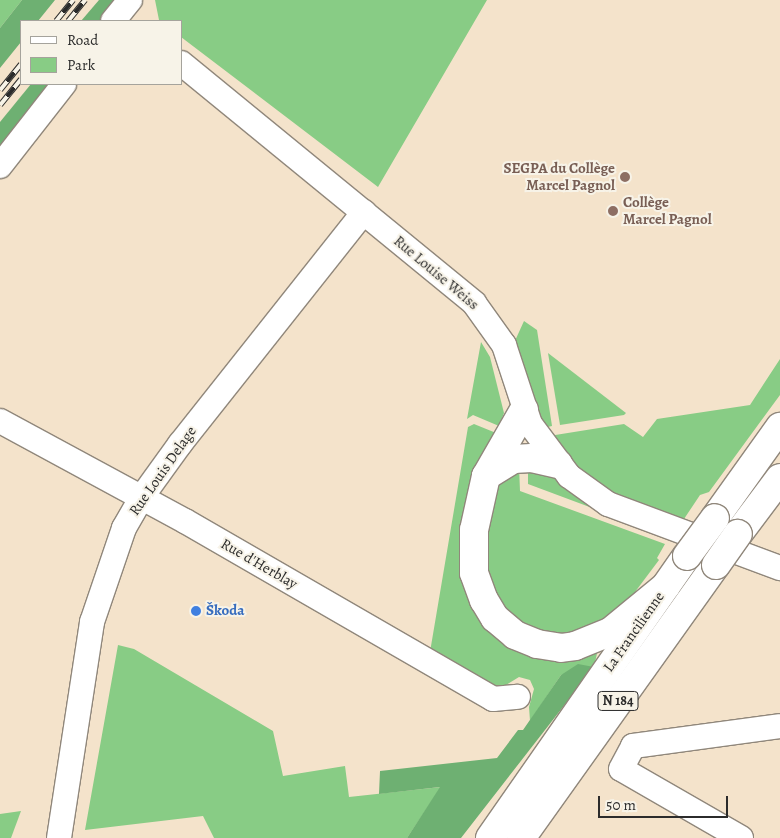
<!DOCTYPE html>
<meta charset="utf-8">
<style>
body{margin:0}
#map{position:relative;width:780px;height:838px;overflow:hidden;background:#f4e3cb;font-family:Alegreya,serif}
div>[style]{position:absolute}
.green>*{inset:0;background:#88cc85}
.forest>*{inset:0;background:#6eb072}
.roads{filter:drop-shadow(1px 0 #90877b) drop-shadow(-1px 0 #90877b) drop-shadow(0 1px #90877b) drop-shadow(0 -1px #90877b)}
.minor>*{height:24px;margin:-12px;padding:0 12px;transform-origin:12px;border-radius:12px;background:#fff}
.highway>*{height:28px;margin:-14px;padding:0 14px;transform-origin:14px;border-radius:14px;background:#fff}
.rail>*{height:5.5px;margin-top:-2.75px;transform-origin:0;background:repeating-linear-gradient(90deg,#f7f3e8 0 11px,#2b2b2b 0 22px);box-sizing:border-box;border-block:1px solid #2b2b2b}
.bridges{filter:drop-shadow(1px 0 #90877b) drop-shadow(-1px 0 #90877b) drop-shadow(0 1px #90877b) drop-shadow(0 -1px #90877b)}
.highway-bridge>*{height:28px;margin:-14px;padding:0 14px;transform-origin:14px;border-radius:14px;background:#fff}
.dots>*{width:14px;height:14px;translate:-50% -50%;box-sizing:border-box;border:2px solid #f7f3e8;border-radius:50%}
span{translate:-50% -50%;white-space:nowrap;text-align:center;line-height:1.15;-webkit-text-stroke:4px #f7f3e8;paint-order:stroke}
.shield-label span{padding:1px 4px;background:#f7f3e8;border:1px solid;border-radius:4px;-webkit-text-stroke-width:0}
.shield-label{font-size:14px;color:#2b2b2b;font-weight:700}
.education-label{font-size:15px;color:#785e54;font-weight:700}
.right{translate:-100% -50%;text-align:right}
.left{translate:0 -50%;text-align:left}
.street-label{font-size:15px;color:#2b2b2b}
.shop-label{font-size:15px;color:#366cbe;font-weight:700}
.legend{position:absolute;left:20px;top:20px;width:162px;height:65px;box-sizing:border-box;background:#f7f3e8;border:1px solid #a5a39c;margin:0;padding:6px 9px;list-style:none;font-size:15px;color:#2b2b2b}
.legend li{display:flex;align-items:center;gap:10px;height:25px}
.legend b{width:25px;border:1px solid #a5a39c}
.scale{position:absolute;left:598px;top:796px;width:130px;height:22px;box-sizing:border-box;border:2px solid #2b2b2b;border-top:0;padding-left:6px;font-size:15px;line-height:18px;white-space:nowrap;color:#2b2b2b;-webkit-text-stroke:4px #f7f3e8;paint-order:stroke}
</style>
<div id="map">
<div class="green">
<div style="clip-path:polygon(0 0,22px 0,0 28px)"></div>
<div style="clip-path:polygon(155px 0,487px 0,378px 187px,181px 37px,181px 21px,159px 20px)"></div>
<div style="clip-path:polygon(524px 321px,537px 330px,552px 426px,543px 428px,514px 343px)"></div>
<div style="clip-path:polygon(481px 342px,490px 357px,504px 413px,499px 426px,473px 415px,467px 419px)"></div>
<div style="clip-path:polygon(548px 353px,626px 413px,624px 415px,560px 425px)"></div>
<div style="clip-path:polygon(780px 359px,780px 395px,709px 492px,700px 495px,682px 522px,606px 491px,579px 471px,549px 436px,624px 424px,643px 437px,657px 419px,750px 405px)"></div>
<div style="clip-path:polygon(474px 424px,501px 435px,474px 470px,469px 484px,485px 623px,598px 649px,594px 667px,561px 675px,530px 721px,529px 707px,534px 689px,530px 680px,519px 677px,498px 690px,430px 652px,468px 427px)"></div>
<div style="clip-path:polygon(519px 465px,520px 491px,665px 544px,657px 558px,659px 560px,629px 600px,595px 627px,559px 637px,528px 629px,500px 606px,486px 568px,487px 537px,494px 489px,506px 470px)"></div>
<div style="clip-path:polygon(528px 465px,551px 471px,611px 515px,528px 484px)"></div>
<div style="clip-path:polygon(118px 645px,134px 649px,273px 731px,283px 776px,345px 766px,349px 797px,441px 787px,407px 838px,214px 838px,203px 816px,85px 830px)"></div>
<div style="clip-path:polygon(21px 811px,11px 838px,0 838px,0 814px)"></div>
</div>
<div class="forest">
<div style="clip-path:polygon(22px 0,55px 0,38px 21px,21px 21px,21px 42px,0 68px,0 28px)"></div>
<div style="clip-path:polygon(99px 0,117px 0,100px 21px,81px 21px)"></div>
<div style="clip-path:polygon(31px 84px,51px 84px,0 149px,0 122px)"></div>
<div style="clip-path:polygon(578px 664px,594px 667px,461px 838px,407px 838px,440px 787px,379px 794px,380px 771px,497px 758px,518px 730px,523px 730px,561px 675px)"></div>
</div>
<div class="roads">
<div class="minor">
<div style="left:113px;top:21px;width:27px;rotate:-51deg"></div>
<div style="left:181px;top:63px;width:379px;rotate:39.3deg"></div>
<div style="left:474px;top:303px;width:52px;rotate:54.5deg"></div>
<div style="left:504px;top:345px;width:83px;rotate:71.8deg"></div>
<div style="left:530px;top:424px;width:65px;rotate:53.1deg"></div>
<div style="left:569px;top:476px;width:48px;rotate:35.7deg"></div>
<div style="left:608px;top:504px;width:184px;rotate:20.4deg"></div>
<div style="left:0;top:166px;width:104px;rotate:-52deg"></div>
<div style="left:0;top:421px;width:210px;rotate:28.4deg"></div>
<div style="left:185px;top:521px;width:356px;rotate:30deg"></div>
<div style="left:493px;top:699px;width:25px;rotate:-5deg"></div>
<div style="left:59px;top:838px;width:219px;rotate:-81.3deg"></div>
<div style="left:92px;top:622px;width:99px;rotate:-71.2deg"></div>
<div style="left:124px;top:528px;width:34px;rotate:-60deg"></div>
<div style="left:141px;top:498px;width:67px;rotate:-54.2deg"></div>
<div style="left:180px;top:444px;width:296px;rotate:-51.6deg"></div>
<div style="left:741px;top:838px;width:138px;rotate:-150.1deg"></div>
<div style="left:621px;top:769px;width:26px;rotate:-62deg"></div>
<div style="left:633px;top:746px;width:148px;rotate:-7.7deg"></div>
</div>
<div class="highway">
<div style="left:524px;top:410px;width:76px;rotate:119.9deg"></div>
<div style="left:486px;top:476px;width:55px;rotate:102.5deg"></div>
<div style="left:474px;top:530px;width:43px;rotate:90deg"></div>
<div style="left:474px;top:573px;width:29px;rotate:70deg"></div>
<div style="left:484px;top:600px;width:21px;rotate:59deg"></div>
<div style="left:495px;top:618px;width:26px;rotate:40deg"></div>
<div style="left:515px;top:635px;width:24px;rotate:22deg"></div>
<div style="left:537px;top:644px;width:24px;rotate:9deg"></div>
<div style="left:561px;top:648px;width:14px;rotate:-8deg"></div>
<div style="left:575px;top:646px;width:38px;rotate:-22deg"></div>
<div style="left:610px;top:632px;width:72px;rotate:-39.4deg"></div>
<div style="left:486px;top:476px;width:32px;rotate:-32deg"></div>
<div style="left:513px;top:459px;width:19px;rotate:-3deg"></div>
<div style="left:532px;top:458px;width:27px;rotate:13deg"></div>
<div style="left:715px;top:518px;width:112px;rotate:-54.5deg"></div>
<div style="left:738px;top:534px;width:70px;rotate:-53.1deg"></div>
<div style="left:490px;top:838px;width:344px;rotate:-55.1deg"></div>
<div style="left:521px;top:838px;width:335px;rotate:-54.5deg"></div>
</div>
</div>
<div class="rail">
<div style="left:56px;top:21px;width:27px;rotate:-51deg"></div>
<div style="left:68px;top:21px;width:27px;rotate:-51deg"></div>
<div style="left:0;top:90px;width:33px;rotate:-51deg"></div>
<div style="left:0;top:105px;width:33px;rotate:-51deg"></div>
</div>
<div class="bridges">
<div class="highway-bridge">
<div style="left:687px;top:556px;width:47px;rotate:-53.6deg"></div>
<div style="left:716px;top:565px;width:38px;rotate:-55deg"></div>
</div>
</div>
<div class="dots">
<div style="left:625px;top:177px;background:#8d6e63"></div>
<div style="left:613px;top:211px;background:#8d6e63"></div>
<div style="left:196px;top:611px;background:#3f7fe0"></div>
</div>
<div class="shield-label">
<span style="left:618px;top:701px">N 184</span>
</div>
<div class="education-label">
<span class="right" style="left:615px;top:177px">SEGPA du Collège<br>Marcel Pagnol</span>
<span class="left" style="left:623px;top:211px">Collège<br>Marcel Pagnol</span>
</div>
<div class="street-label">
<span style="left:436px;top:273px;rotate:40deg">Rue Louise Weiss</span>
<span style="left:163px;top:471px;rotate:-55deg">Rue Louis Delage</span>
<span style="left:259px;top:564px;rotate:30deg">Rue d'Herblay</span>
<span style="left:634px;top:632px;rotate:-55deg">La Francilienne</span>
</div>
<div class="shop-label">
<span class="left" style="left:206px;top:611px">Škoda</span>
</div>
<ul class="legend">
<li><b style="height:6px;background:#fff"></b>Road</li>
<li><b style="height:14px;background:#88cc85"></b>Park</li>
</ul>
<div class="scale">50 m</div>
</div>
